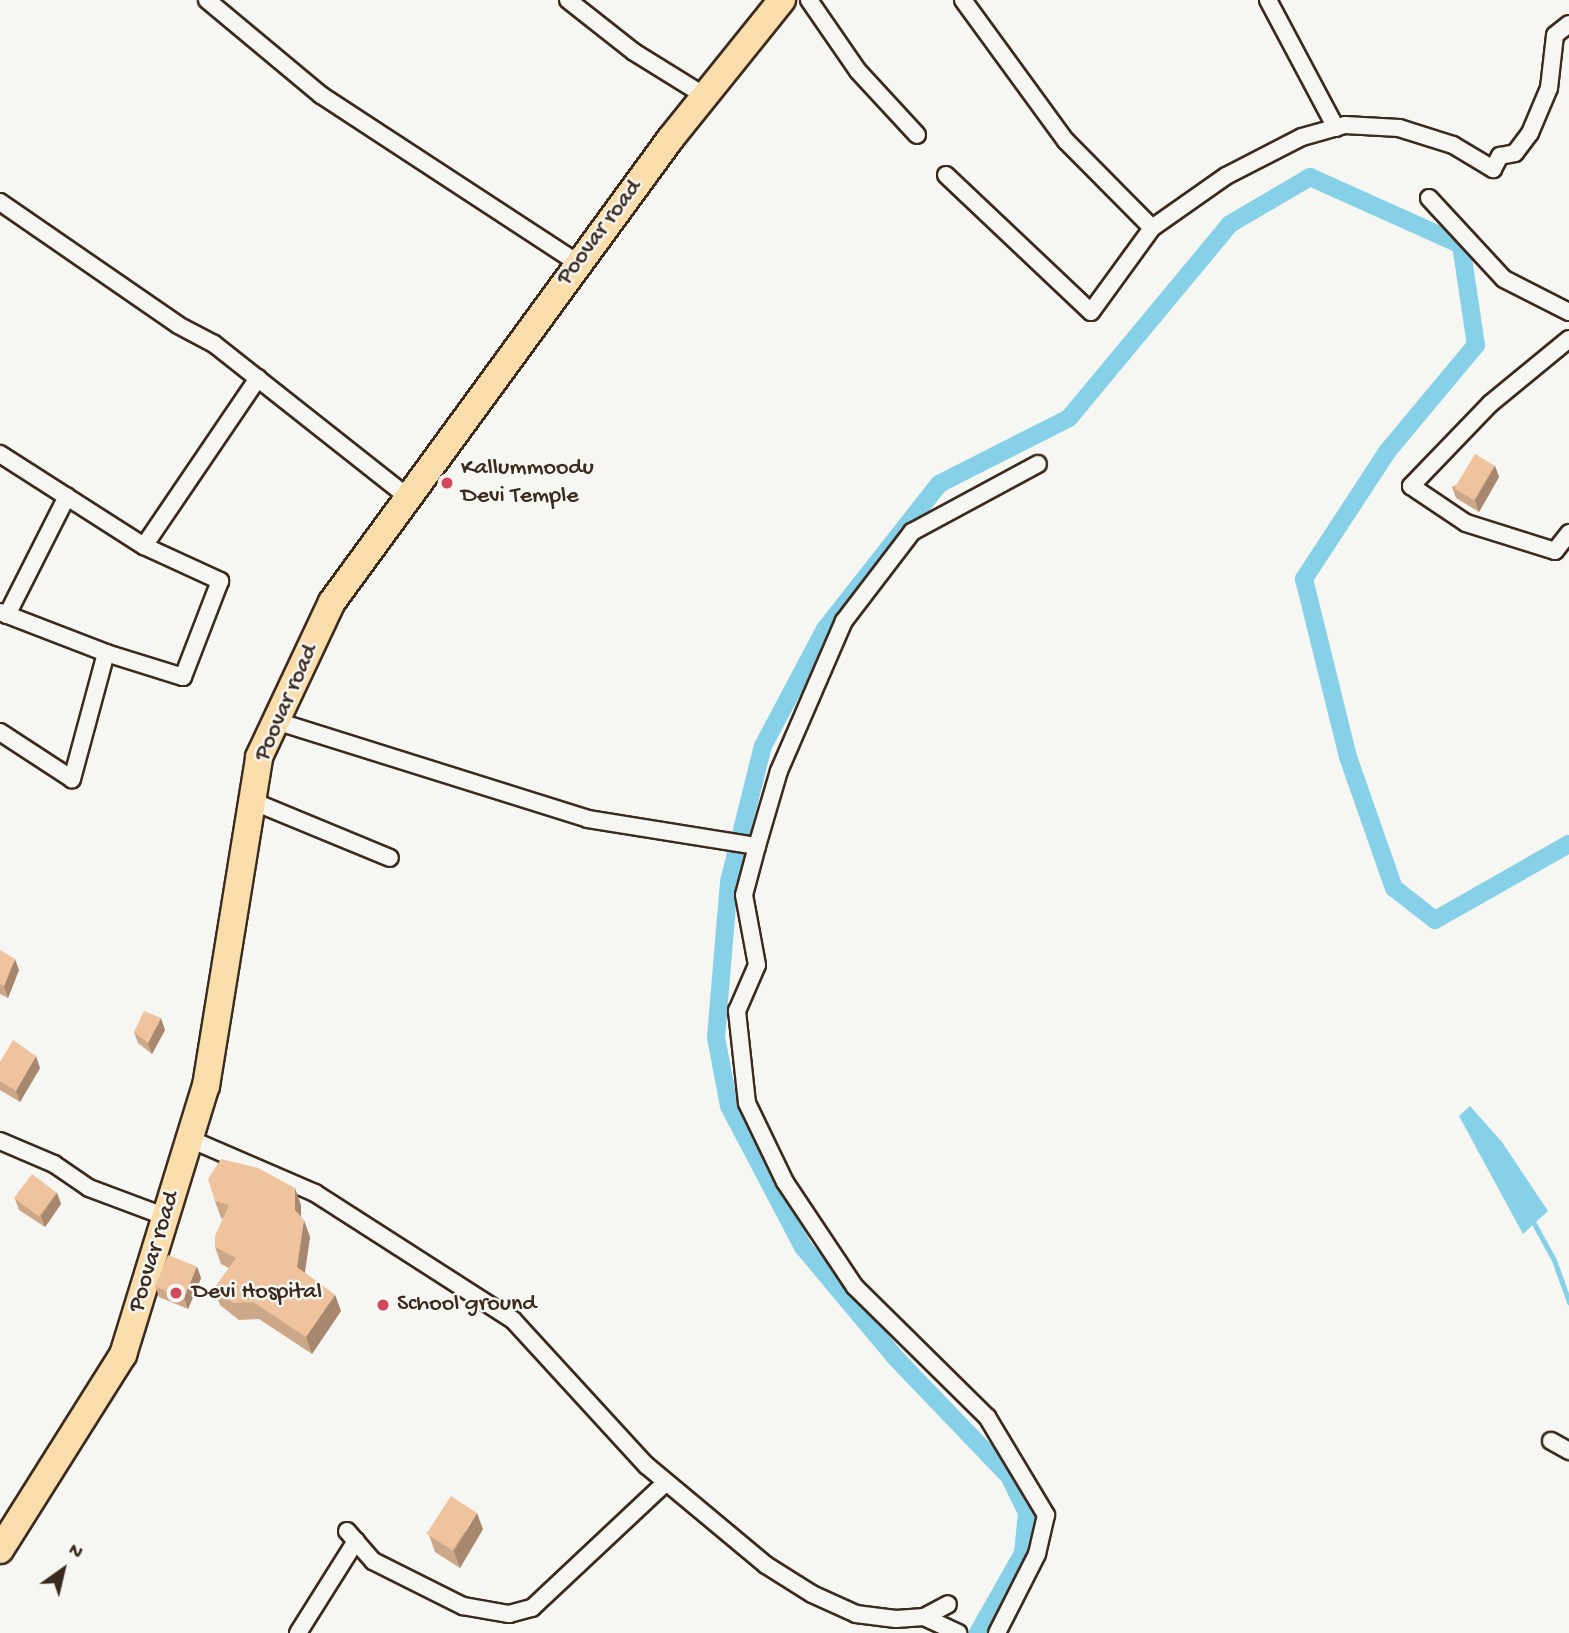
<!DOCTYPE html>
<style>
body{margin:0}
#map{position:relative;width:1569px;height:1633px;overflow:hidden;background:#f6f6f2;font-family:"Gochi Hand",sans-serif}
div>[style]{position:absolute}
.water>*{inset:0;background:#87d1e8}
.stream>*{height:5px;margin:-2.5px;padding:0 2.5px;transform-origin:2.5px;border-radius:2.5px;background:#87d1e8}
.canal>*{height:18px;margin:-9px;padding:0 9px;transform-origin:9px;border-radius:9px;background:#87d1e8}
.roads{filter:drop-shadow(2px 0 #3b2a1e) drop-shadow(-2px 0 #3b2a1e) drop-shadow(0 2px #3b2a1e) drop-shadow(0 -2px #3b2a1e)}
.minor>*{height:16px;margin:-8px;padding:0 8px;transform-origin:8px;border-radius:8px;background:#f6f6f2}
.primary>*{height:26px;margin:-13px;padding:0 13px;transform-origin:13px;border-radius:13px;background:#f9deab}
.wall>*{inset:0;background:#cda888}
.shaded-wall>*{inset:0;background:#a7886f}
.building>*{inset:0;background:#eec39e;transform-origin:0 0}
.dots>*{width:19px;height:19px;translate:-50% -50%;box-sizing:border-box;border:4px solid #f6f6f2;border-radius:50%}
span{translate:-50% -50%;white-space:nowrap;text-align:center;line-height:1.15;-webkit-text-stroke:5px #f6f6f2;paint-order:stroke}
.street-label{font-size:24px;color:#3b2a1e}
.poi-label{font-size:24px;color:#3b2a1e}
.left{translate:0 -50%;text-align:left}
.north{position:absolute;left:28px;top:1535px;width:70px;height:70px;-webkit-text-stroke:5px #f6f6f2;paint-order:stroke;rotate:34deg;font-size:19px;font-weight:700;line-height:28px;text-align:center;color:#3b2a1e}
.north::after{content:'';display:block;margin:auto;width:24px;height:32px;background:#3b2a1e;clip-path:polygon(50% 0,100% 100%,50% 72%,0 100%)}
</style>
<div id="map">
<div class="water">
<div style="clip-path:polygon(1470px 1106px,1502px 1142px,1548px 1211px,1523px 1234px,1459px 1116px)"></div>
</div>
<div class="stream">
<div style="left:1532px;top:1220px;width:46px;rotate:61.2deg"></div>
<div style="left:1554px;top:1260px;width:45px;rotate:70.3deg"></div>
</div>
<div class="canal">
<div style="left:978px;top:1633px;width:92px;rotate:-60.6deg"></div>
<div style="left:1023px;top:1553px;width:40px;rotate:-84.3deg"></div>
<div style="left:1027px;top:1513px;width:41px;rotate:-115.9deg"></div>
<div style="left:1009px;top:1476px;width:165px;rotate:-133.8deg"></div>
<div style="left:895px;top:1357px;width:143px;rotate:-129.9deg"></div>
<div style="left:803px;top:1247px;width:159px;rotate:-117.7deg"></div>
<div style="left:729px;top:1106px;width:70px;rotate:-100.7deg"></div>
<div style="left:716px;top:1037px;width:156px;rotate:-85.2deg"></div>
<div style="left:729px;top:882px;width:140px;rotate:-76deg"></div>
<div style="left:763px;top:746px;width:132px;rotate:-62.1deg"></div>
<div style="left:825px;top:629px;width:184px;rotate:-51.8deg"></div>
<div style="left:939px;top:484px;width:146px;rotate:-26.9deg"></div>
<div style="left:1069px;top:418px;width:252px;rotate:-50.3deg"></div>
<div style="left:1230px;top:224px;width:93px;rotate:-30.4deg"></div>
<div style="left:1310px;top:177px;width:166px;rotate:24.2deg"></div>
<div style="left:1461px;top:245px;width:101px;rotate:81.5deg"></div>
<div style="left:1476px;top:345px;width:139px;rotate:129.8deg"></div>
<div style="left:1387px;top:452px;width:152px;rotate:123.2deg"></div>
<div style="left:1304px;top:579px;width:183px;rotate:76.1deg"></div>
<div style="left:1348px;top:757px;width:139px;rotate:70.7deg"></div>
<div style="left:1394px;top:888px;width:52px;rotate:38deg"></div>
<div style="left:1435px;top:920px;width:154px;rotate:-29.6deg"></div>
</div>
<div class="roads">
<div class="minor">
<div style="left:207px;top:0;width:148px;rotate:39.8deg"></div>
<div style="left:321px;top:95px;width:307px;rotate:33.2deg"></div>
<div style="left:568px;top:0;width:84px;rotate:38.2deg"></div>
<div style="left:634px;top:52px;width:84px;rotate:31.8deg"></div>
<div style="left:809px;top:0;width:86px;rotate:55.4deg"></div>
<div style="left:858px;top:71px;width:87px;rotate:47.3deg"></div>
<div style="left:963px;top:0;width:175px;rotate:53.9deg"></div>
<div style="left:1066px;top:141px;width:122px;rotate:45.3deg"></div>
<div style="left:1268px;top:0;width:145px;rotate:62deg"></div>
<div style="left:946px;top:175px;width:199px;rotate:43.4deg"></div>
<div style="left:1091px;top:312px;width:104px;rotate:-54deg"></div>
<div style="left:1152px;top:228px;width:90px;rotate:-35.1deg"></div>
<div style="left:1226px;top:176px;width:85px;rotate:-27.2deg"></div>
<div style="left:1302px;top:137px;width:45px;rotate:-15.6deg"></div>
<div style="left:1345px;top:125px;width:54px;rotate:3.2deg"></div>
<div style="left:1399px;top:128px;width:57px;rotate:17.5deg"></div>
<div style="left:1453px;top:145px;width:47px;rotate:31deg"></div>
<div style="left:1493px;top:169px;width:15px;rotate:-62deg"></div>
<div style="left:1500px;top:156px;width:15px;rotate:-11deg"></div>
<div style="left:1515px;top:153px;width:25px;rotate:-53deg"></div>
<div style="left:1530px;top:133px;width:49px;rotate:-67.1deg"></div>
<div style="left:1549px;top:88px;width:53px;rotate:-83.5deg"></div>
<div style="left:1555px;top:35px;width:18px;rotate:-38deg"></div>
<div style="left:1429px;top:198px;width:110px;rotate:47.2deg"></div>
<div style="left:1504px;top:279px;width:73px;rotate:26.9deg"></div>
<div style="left:0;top:202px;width:216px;rotate:34.6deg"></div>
<div style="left:178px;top:325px;width:41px;rotate:27.8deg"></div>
<div style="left:214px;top:344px;width:247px;rotate:38.3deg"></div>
<div style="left:1569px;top:339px;width:102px;rotate:140.6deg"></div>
<div style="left:1490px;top:404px;width:114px;rotate:133.9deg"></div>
<div style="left:1411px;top:486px;width:66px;rotate:33.9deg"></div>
<div style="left:1466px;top:523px;width:93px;rotate:17.5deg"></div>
<div style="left:1555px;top:551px;width:23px;rotate:-52deg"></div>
<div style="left:0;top:454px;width:171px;rotate:32.6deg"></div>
<div style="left:144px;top:546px;width:84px;rotate:24.7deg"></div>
<div style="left:220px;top:581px;width:103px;rotate:111.1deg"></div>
<div style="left:183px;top:677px;width:81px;rotate:-162.7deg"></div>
<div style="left:106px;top:653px;width:131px;rotate:105.1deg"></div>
<div style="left:72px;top:779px;width:86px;rotate:-146.9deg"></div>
<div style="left:144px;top:546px;width:203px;rotate:-55.8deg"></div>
<div style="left:0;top:612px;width:114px;rotate:21.1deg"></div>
<div style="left:7px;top:615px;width:133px;rotate:-63.2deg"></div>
<div style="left:276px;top:721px;width:327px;rotate:17.4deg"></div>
<div style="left:588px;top:819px;width:171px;rotate:9.1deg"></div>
<div style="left:252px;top:801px;width:149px;rotate:22.4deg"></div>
<div style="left:190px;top:1139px;width:136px;rotate:23.4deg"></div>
<div style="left:315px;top:1193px;width:235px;rotate:32.7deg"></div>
<div style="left:513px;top:1320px;width:197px;rotate:47.5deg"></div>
<div style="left:646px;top:1465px;width:156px;rotate:39.8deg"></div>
<div style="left:766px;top:1565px;width:54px;rotate:32.2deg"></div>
<div style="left:812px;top:1594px;width:48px;rotate:24.4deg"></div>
<div style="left:856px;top:1614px;width:40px;rotate:7.1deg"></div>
<div style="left:896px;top:1619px;width:28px;rotate:-4deg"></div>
<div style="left:924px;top:1617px;width:27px;rotate:-28deg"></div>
<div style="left:0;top:1141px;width:59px;rotate:23.1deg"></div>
<div style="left:54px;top:1164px;width:42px;rotate:34.4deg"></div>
<div style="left:89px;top:1188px;width:82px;rotate:20.6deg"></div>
<div style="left:1551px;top:1441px;width:21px;rotate:29deg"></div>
<div style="left:347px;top:1531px;width:40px;rotate:49deg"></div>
<div style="left:373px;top:1561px;width:101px;rotate:26.6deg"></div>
<div style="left:463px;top:1606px;width:47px;rotate:9.9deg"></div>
<div style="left:509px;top:1614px;width:24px;rotate:-15deg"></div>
<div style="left:532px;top:1608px;width:184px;rotate:-43.2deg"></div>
<div style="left:924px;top:1617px;width:38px;rotate:25deg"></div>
<div style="left:298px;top:1633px;width:109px;rotate:-57.8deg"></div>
<div style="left:997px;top:1633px;width:89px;rotate:-63.1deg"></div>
<div style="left:1037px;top:1554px;width:40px;rotate:-77deg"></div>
<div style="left:1046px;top:1515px;width:114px;rotate:-121deg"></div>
<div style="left:987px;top:1417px;width:185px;rotate:-135.4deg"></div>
<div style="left:855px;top:1287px;width:126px;rotate:-123.7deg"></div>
<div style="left:785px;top:1182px;width:88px;rotate:-115.7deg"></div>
<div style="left:747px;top:1103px;width:93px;rotate:-96.2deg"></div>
<div style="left:737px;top:1011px;width:50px;rotate:-66.5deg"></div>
<div style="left:757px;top:965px;width:71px;rotate:-100.5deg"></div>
<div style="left:744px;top:895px;width:51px;rotate:-75.1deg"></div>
<div style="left:757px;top:846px;width:78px;rotate:-73.7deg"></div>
<div style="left:779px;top:771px;width:163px;rotate:-66.6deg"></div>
<div style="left:844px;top:621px;width:112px;rotate:-52.6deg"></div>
<div style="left:912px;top:532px;width:143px;rotate:-28.4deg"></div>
</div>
<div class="primary">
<div style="left:0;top:1550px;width:231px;rotate:-57.8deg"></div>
<div style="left:123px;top:1355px;width:282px;rotate:-72.9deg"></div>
<div style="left:206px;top:1086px;width:333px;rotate:-80.8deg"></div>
<div style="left:259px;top:757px;width:171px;rotate:-64.8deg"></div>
<div style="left:332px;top:602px;width:575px;rotate:-53.85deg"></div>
<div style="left:671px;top:138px;width:177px;rotate:-51.2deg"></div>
</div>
</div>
<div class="wall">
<div style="clip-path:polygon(1495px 466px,1499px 477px,1479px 512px,1456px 498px,1452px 487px)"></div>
<div style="clip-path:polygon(0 950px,19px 970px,8px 998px,0 994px)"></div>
<div style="clip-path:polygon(165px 1030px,152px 1054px,138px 1043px,134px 1032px)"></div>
<div style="clip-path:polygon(0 1062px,40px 1068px,20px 1102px,0 1090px)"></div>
<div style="clip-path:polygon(57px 1193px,61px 1204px,45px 1227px,19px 1210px,15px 1199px)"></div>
<div style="clip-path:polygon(215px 1201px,301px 1205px,301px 1217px,310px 1237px,305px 1273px,335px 1295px,341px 1311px,312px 1354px,259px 1319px,239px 1320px,220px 1305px,214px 1289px,229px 1268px,221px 1264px,215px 1247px,223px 1218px,221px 1218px)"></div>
<div style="clip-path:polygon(197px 1267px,201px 1278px,188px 1309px,159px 1297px,155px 1286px)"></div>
<div style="clip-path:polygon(483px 1529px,460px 1568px,435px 1552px,429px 1535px)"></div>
</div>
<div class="shaded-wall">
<div style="clip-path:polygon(1495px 466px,1499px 477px,1479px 512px,1475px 500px)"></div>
<div style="clip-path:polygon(15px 959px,19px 970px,8px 998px,4px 986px)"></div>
<div style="clip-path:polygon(161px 1018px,165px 1030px,152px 1054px,148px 1043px)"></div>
<div style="clip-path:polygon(36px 1056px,40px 1068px,20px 1102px,16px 1091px)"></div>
<div style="clip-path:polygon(295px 1188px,301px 1205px,301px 1226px,295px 1210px)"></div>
<div style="clip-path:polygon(57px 1193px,61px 1204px,45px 1227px,41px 1216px)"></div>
<div style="clip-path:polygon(304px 1220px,310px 1237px,303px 1284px,297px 1267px)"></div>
<div style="clip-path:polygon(197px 1267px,201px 1278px,188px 1309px,184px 1298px)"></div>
<div style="clip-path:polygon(335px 1295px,341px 1311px,312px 1354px,306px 1337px)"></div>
<div style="clip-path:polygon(477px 1513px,483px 1529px,460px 1568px,454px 1551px)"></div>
</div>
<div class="building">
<div style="left:1475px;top:454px;width:23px;height:40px;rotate:31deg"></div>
<div style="clip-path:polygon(0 950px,15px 959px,4px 986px,0 984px)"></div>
<div style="clip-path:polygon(144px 1011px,161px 1018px,148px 1043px,134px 1032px)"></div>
<div style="clip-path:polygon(13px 1040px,36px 1056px,16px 1091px,0 1081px,0 1062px)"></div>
<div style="clip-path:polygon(221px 1159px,258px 1168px,295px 1188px,295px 1210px,304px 1220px,297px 1267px,335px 1295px,306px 1337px,253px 1302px,233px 1303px,214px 1289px,236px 1258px,215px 1247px,215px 1236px,229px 1205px,215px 1201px,208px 1179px)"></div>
<div style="left:32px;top:1174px;width:31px;height:30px;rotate:37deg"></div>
<div style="left:168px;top:1255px;width:31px;height:34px;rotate:22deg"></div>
<div style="left:451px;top:1496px;width:31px;height:45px;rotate:33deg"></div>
</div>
<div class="dots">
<div style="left:447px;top:483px;background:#d1495b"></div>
<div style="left:176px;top:1293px;background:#d1495b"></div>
<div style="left:383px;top:1305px;background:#d1495b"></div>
</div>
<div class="street-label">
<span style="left:600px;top:233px;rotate:-53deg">Poovar road</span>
<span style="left:287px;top:703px;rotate:-66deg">Poovar road</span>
<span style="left:155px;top:1252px;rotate:-73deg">Poovar road</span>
</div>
<div class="poi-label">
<span class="left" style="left:461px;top:483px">Kallummoodu<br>Devi Temple</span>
<span class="left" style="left:192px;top:1293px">Devi Hospital</span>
<span class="left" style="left:397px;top:1305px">School ground</span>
</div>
<div class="north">N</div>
</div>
